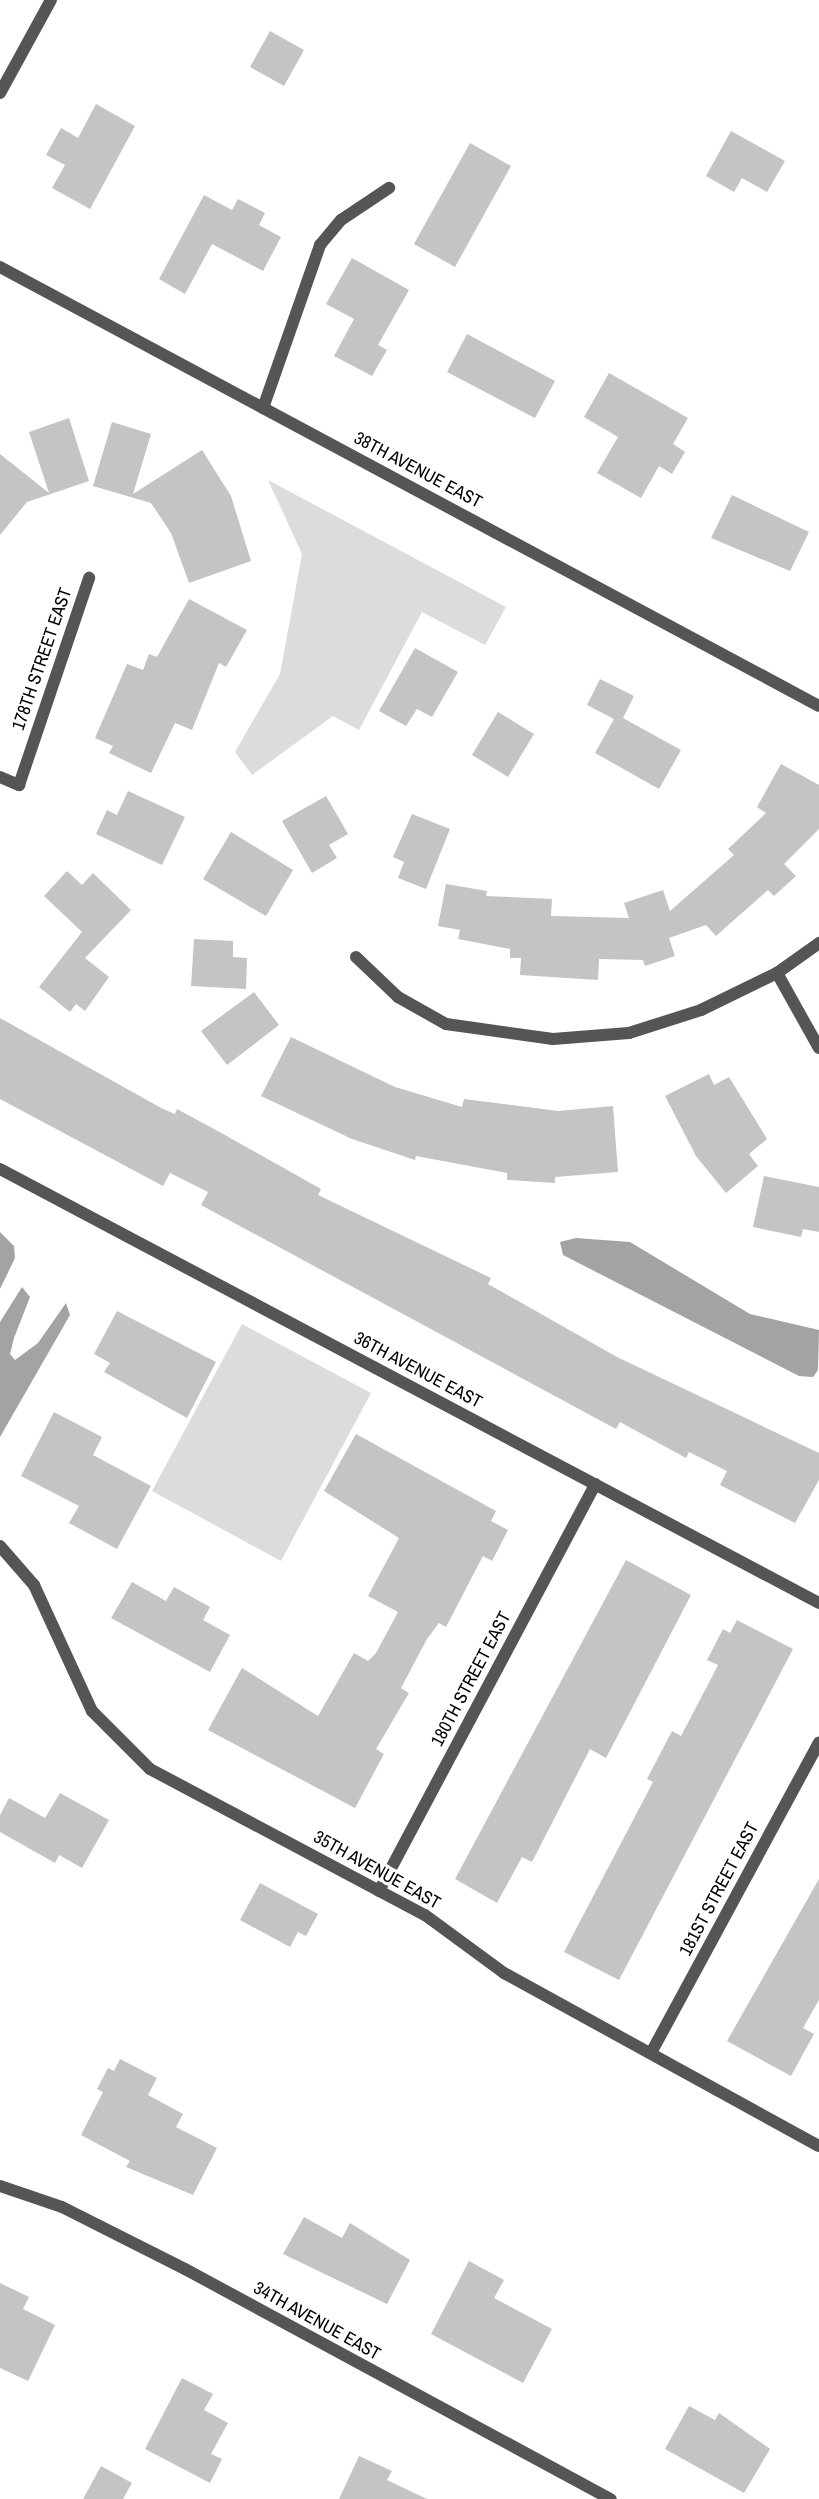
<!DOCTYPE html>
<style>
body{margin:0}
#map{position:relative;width:819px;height:2499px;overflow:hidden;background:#fff;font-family:"Archivo Narrow",sans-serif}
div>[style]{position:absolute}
.green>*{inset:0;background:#dcdcdc}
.water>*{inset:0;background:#a3a3a3}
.building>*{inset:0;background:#c4c4c4}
.service>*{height:12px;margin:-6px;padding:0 6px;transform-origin:6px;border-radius:6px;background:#555}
.minor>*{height:12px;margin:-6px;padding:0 6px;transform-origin:6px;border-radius:6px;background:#555}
.tertiary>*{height:12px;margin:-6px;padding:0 6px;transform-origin:6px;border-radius:6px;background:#555}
span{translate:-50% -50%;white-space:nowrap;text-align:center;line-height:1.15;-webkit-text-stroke:6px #fff;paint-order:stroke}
.street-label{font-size:18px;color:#000}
</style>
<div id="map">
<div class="green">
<div style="clip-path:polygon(268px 480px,506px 607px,485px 645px,422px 612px,359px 730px,333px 716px,252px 775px,235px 752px,280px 674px,302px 554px)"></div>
<div style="clip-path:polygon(242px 1324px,371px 1393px,281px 1561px,152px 1491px)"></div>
</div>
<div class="water">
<div style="clip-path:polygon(0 1232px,14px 1246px,15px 1258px,0 1289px)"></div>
<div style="clip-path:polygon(576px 1238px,630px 1242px,750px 1314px,819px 1330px,818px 1370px,813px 1377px,799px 1376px,563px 1255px,560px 1242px)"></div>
<div style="clip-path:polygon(22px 1287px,30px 1297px,14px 1338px,10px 1354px,15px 1360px,38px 1343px,66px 1303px,70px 1315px,0 1437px,0 1322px)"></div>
</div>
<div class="building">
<div style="clip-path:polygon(270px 31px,304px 50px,284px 86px,250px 67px)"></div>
<div style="clip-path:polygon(96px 104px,135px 126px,90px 209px,52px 188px,65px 165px,46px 155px,61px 128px,78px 138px)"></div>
<div style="clip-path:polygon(731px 131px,785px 161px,767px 192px,742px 178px,734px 192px,706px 176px)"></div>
<div style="clip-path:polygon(470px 143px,511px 166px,455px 267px,414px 244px)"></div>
<div style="clip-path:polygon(204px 195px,232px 210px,238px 199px,265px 213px,259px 225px,281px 237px,263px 271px,212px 244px,185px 294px,159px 279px)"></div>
<div style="clip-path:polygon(352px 258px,409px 290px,378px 345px,387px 350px,372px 376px,334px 356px,354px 319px,326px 304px)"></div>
<div style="clip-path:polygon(467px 334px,555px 381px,535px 418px,447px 372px)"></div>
<div style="clip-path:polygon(609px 373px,688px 418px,673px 444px,685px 452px,672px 474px,659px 466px,641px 498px,597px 473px,618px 437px,584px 417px)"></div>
<div style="clip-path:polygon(69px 418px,89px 481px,27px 502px,0 535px,0 454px,49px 493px,29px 432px)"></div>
<div style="clip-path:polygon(112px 422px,151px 434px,133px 494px,202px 450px,231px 496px,251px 561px,189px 583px,171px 533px,151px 503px,93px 486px)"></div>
<div style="clip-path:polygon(732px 495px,809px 532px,790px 571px,711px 538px)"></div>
<div style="clip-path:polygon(189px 599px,247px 630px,226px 667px,219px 663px,192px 730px,175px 723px,151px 773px,109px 753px,113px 746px,95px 738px,127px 664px,143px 670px,149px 654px,157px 657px)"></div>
<div style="clip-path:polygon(415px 648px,458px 672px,432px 717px,417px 709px,406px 726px,379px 711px)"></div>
<div style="clip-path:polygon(600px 679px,634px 696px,623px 718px,681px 750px,659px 789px,595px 753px,614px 719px,587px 705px)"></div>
<div style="clip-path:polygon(498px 712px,534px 734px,508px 777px,472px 755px)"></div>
<div style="clip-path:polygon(781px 764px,819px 785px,819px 829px,784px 864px,796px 876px,774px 896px,768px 890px,716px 936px,706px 925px,669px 938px,675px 956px,645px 966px,643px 960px,599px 959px,598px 980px,520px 975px,521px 958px,510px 958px,510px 949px,458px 939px,460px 930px,438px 926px,446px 884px,487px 891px,486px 896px,552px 899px,551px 916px,629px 918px,624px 903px,663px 890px,670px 911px,734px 855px,728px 849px,766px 813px,757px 807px)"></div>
<div style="clip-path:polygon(128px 791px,185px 817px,162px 865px,96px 834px,107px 810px,117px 815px)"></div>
<div style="clip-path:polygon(326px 796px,348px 834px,329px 845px,337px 858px,312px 873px,282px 821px)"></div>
<div style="clip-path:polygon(412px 814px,450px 829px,426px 889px,398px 878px,404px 862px,393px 857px)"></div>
<div style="clip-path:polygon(231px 832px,293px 870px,266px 916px,203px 879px)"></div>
<div style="clip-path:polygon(67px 871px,82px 885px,93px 873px,131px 910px,85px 958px,109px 977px,85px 1011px,76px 1004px,70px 1012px,39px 987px,82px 932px,44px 896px)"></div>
<div style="clip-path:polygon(194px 939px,233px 941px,233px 957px,247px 958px,246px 989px,191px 986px)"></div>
<div style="clip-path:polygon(254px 992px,279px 1025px,227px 1065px,201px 1031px)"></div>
<div style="clip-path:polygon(0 1018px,163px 1109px,175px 1114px,177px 1109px,216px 1130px,321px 1189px,318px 1195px,491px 1278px,488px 1284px,617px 1357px,819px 1453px,819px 1480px,795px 1523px,720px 1485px,727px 1471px,689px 1452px,686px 1458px,620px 1422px,616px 1429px,201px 1205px,208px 1192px,170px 1173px,163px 1186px,0 1099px)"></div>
<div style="clip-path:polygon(291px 1037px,395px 1087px,462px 1107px,464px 1099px,558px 1111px,613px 1106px,618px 1172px,555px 1177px,555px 1183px,507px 1180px,507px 1173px,416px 1156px,415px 1160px,352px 1139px,261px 1096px)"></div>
<div style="clip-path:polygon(709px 1074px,714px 1085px,729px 1077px,767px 1139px,749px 1154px,758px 1166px,726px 1193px,696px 1156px,665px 1096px)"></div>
<div style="clip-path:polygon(764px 1176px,819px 1187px,819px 1232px,803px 1229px,801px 1237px,753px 1227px)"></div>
<div style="clip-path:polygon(117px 1311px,216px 1362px,187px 1418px,104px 1372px,110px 1363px,94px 1354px)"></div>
<div style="clip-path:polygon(54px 1412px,102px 1437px,93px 1455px,151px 1486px,117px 1549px,69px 1523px,79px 1506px,21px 1476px)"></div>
<div style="clip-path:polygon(356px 1434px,496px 1511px,491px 1521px,508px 1530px,492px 1561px,483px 1556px,446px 1627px,439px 1623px,427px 1639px,401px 1688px,409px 1693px,376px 1749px,384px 1754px,355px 1808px,208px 1730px,242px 1668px,318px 1716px,354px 1653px,368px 1661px,376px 1653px,398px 1612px,368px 1596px,399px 1538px,324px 1491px)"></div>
<div style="clip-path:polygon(626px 1560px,691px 1595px,606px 1758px,590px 1749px,532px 1862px,522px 1857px,497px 1903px,455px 1879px)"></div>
<div style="clip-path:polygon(132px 1582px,166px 1601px,174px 1587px,210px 1607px,203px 1620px,230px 1635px,210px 1672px,111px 1618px)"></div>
<div style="clip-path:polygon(737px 1620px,793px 1649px,619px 1980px,564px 1952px,653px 1782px,647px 1779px,672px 1731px,681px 1736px,715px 1671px,718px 1665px,707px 1660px,723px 1629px,730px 1633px)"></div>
<div style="clip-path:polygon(60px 1793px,109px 1820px,82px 1868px,59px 1855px,55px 1863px,0 1832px,0 1815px,9px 1798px,45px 1818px)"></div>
<div style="clip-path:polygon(819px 1879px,819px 2000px,803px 2028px,814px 2034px,791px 2076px,727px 2041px)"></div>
<div style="clip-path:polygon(260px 1883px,318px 1914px,306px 1936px,298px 1932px,290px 1947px,240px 1920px)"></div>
<div style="clip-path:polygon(120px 2059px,157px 2078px,148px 2095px,183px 2114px,176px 2127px,217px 2148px,193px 2195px,126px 2167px,130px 2161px,81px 2135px,103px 2092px,97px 2089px,108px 2068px,114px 2071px)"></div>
<div style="clip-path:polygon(304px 2217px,342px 2238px,350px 2223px,410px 2260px,387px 2304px,283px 2254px)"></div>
<div style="clip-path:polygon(469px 2261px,504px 2280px,494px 2298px,552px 2329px,523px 2383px,431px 2334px)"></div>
<div style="clip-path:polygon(0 2283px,29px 2297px,23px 2309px,55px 2325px,28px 2381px,0 2368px)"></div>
<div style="clip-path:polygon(182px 2378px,213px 2394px,204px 2410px,228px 2423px,211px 2454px,222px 2459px,210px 2483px,145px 2449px)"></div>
<div style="clip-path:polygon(689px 2406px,715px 2420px,719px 2413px,770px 2449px,744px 2493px,665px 2449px)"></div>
<div style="clip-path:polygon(359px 2456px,392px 2471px,387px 2480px,427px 2499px,339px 2499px)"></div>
<div style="clip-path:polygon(101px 2466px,132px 2483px,123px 2499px,83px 2499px)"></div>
</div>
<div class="service">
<div style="left:263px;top:408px;width:173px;rotate:-70.7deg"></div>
<div style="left:320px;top:245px;width:33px;rotate:-50deg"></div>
<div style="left:341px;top:220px;width:58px;rotate:-33.7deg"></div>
</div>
<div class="minor">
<div style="left:0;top:93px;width:106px;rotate:-61.3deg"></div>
<div style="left:0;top:777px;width:21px;rotate:23deg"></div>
<div style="left:19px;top:785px;width:219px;rotate:-71.3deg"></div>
<div style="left:356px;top:957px;width:58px;rotate:43.6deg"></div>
<div style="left:398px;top:997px;width:55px;rotate:29.4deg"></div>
<div style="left:446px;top:1024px;width:108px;rotate:8deg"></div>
<div style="left:553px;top:1039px;width:76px;rotate:-4.5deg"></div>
<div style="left:629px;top:1033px;width:76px;rotate:-17.7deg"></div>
<div style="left:701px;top:1010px;width:85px;rotate:-26deg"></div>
<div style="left:777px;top:973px;width:52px;rotate:-35.5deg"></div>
<div style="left:777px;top:973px;width:86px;rotate:60.8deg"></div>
<div style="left:0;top:1169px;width:927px;rotate:27.92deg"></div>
<div style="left:0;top:1546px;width:52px;rotate:48.9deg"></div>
<div style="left:34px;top:1585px;width:139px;rotate:65.3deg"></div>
<div style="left:92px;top:1711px;width:82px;rotate:45deg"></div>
<div style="left:150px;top:1769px;width:311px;rotate:28deg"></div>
<div style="left:425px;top:1915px;width:98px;rotate:36.3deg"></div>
<div style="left:504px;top:1973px;width:359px;rotate:28.8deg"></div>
<div style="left:379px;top:1891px;width:461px;rotate:-62deg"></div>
<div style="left:651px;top:2053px;width:353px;rotate:-61.6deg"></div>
<div style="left:0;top:2186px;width:65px;rotate:18.7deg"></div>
<div style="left:62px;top:2207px;width:138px;rotate:26.8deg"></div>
<div style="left:185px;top:2269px;width:484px;rotate:28.4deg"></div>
</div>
<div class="tertiary">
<div style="left:0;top:267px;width:929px;rotate:28.19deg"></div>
</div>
<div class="street-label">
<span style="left:418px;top:470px;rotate:28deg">38TH AVENUE EAST</span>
<span style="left:42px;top:659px;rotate:-71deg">178TH STREET EAST</span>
<span style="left:418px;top:1370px;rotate:28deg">36TH AVENUE EAST</span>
<span style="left:471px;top:1679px;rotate:-62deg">180TH STREET EAST</span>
<span style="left:377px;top:1870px;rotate:29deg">35TH AVENUE EAST</span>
<span style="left:719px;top:1889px;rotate:-62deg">181ST STREET EAST</span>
<span style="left:317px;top:2321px;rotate:29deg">34TH AVENUE EAST</span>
</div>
</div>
